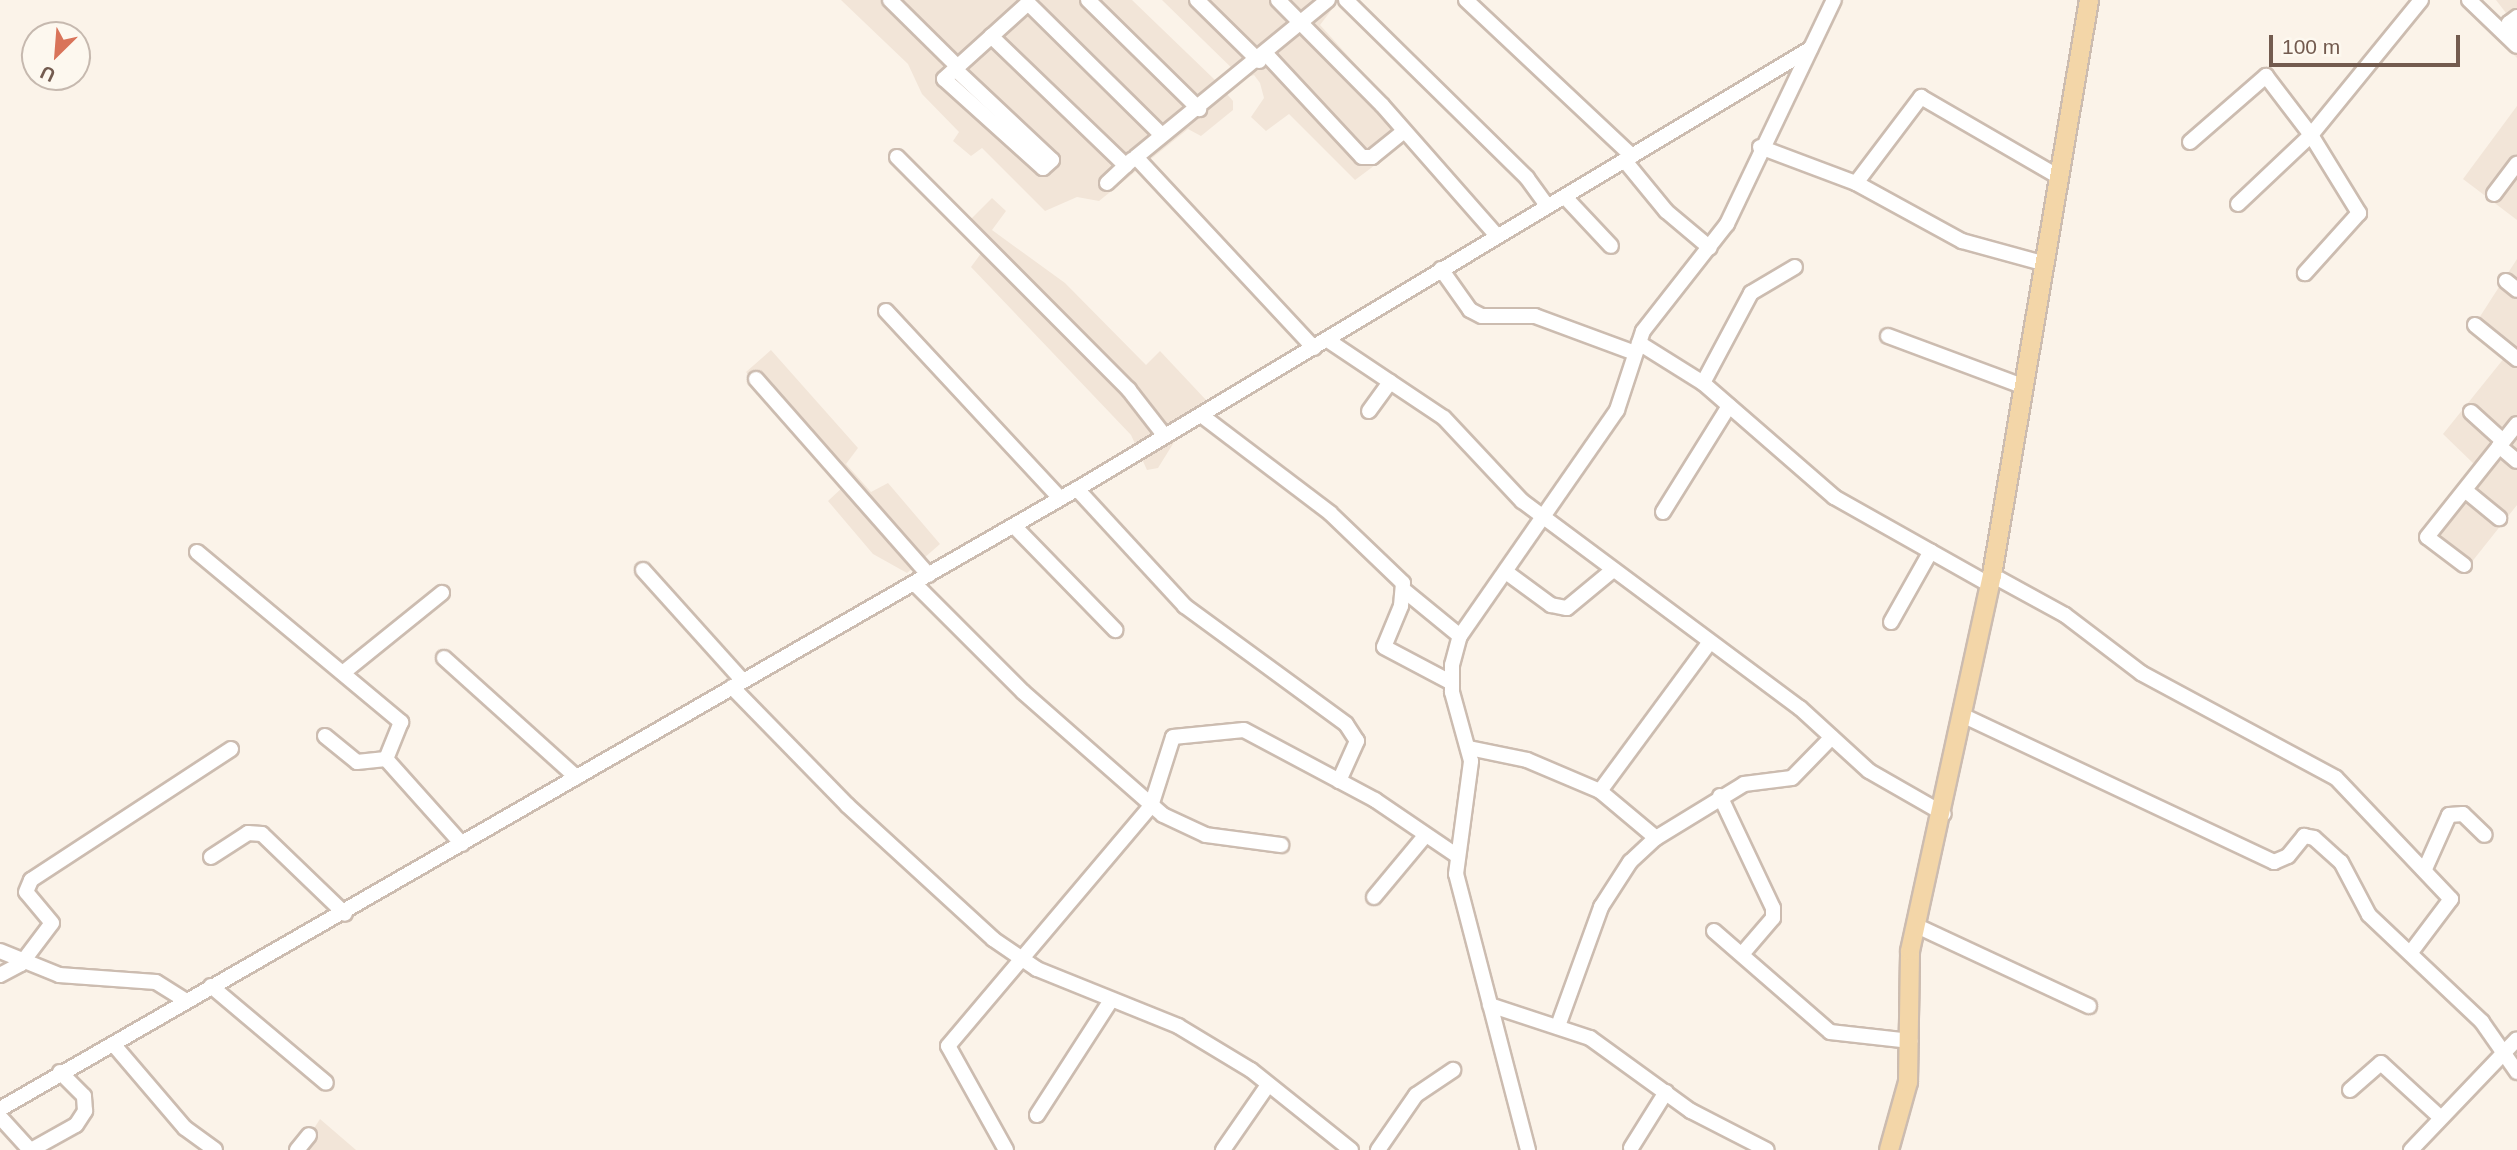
<!DOCTYPE html>
<style>
body{margin:0}
#map{position:relative;width:2517px;height:1150px;overflow:hidden;background:#fbf3e9;font-family:Helvetica,sans-serif}
div>[style]{position:absolute}
.residential>*{inset:0;background:#f2e5d8}
.roads{filter:drop-shadow(2px 0 #ccbcb0) drop-shadow(-2px 0 #ccbcb0) drop-shadow(0 2px #ccbcb0) drop-shadow(0 -2px #ccbcb0)}
.minor>*{height:14px;margin:-7px;padding:0 7px;transform-origin:7px;border-radius:7px;background:#fff}
.major>*{height:18px;margin:-9px;padding:0 9px;transform-origin:9px;border-radius:9px;background:#f3d6a8}
span{translate:-50% -50%;white-space:nowrap;text-align:center;line-height:1.15;-webkit-text-stroke:6px #fdf8ef;paint-order:stroke}
.north{position:absolute;left:21px;top:21px;width:70px;height:70px;box-sizing:border-box;background:#fdf8ef;border:2px solid #c6b9af;border-radius:50%;rotate:205deg;font-size:19px;font-weight:700;line-height:28px;text-align:center;color:#735b4f}
.north::after{content:'';display:block;margin:auto;width:24px;height:32px;background:#d9745a;clip-path:polygon(50% 0,100% 100%,50% 72%,0 100%)}
.scale{position:absolute;left:2269px;top:35px;width:191px;height:32px;box-sizing:border-box;border:4px solid #735b4f;border-top:0;padding-left:9px;font-size:21px;line-height:24px;white-space:nowrap;color:#735b4f;-webkit-text-stroke:5px #fdf8ef;paint-order:stroke}
</style>
<div id="map">
<div class="residential">
<div style="clip-path:polygon(841px 0,1132px 0,1215px 80px,1233px 101px,1233px 110px,1201px 136px,1188px 129px,1099px 201px,1077px 197px,1045px 211px,982px 148px,971px 156px,953px 141px,959px 132px,922px 94px,908px 64px)"></div>
<div style="clip-path:polygon(1162px 0,1339px 0,1320px 25px,1418px 133px,1355px 180px,1289px 114px,1266px 131px,1251px 117px,1264px 98px,1260px 83px,1254px 75px,1243px 79px)"></div>
<div style="clip-path:polygon(2496px 0,2517px 0,2517px 58px,2488px 29px,2506px 13px)"></div>
<div style="clip-path:polygon(2517px 106px,2517px 220px,2463px 179px)"></div>
<div style="clip-path:polygon(992px 198px,1006px 211px,992px 230px,1065px 283px,1146px 365px,1160px 351px,1206px 400px,1171px 422px,1176px 439px,1158px 468px,1147px 470px,1131px 435px,971px 267px,982px 252px,962px 228px)"></div>
<div style="clip-path:polygon(2517px 259px,2517px 505px,2463px 573px,2418px 533px,2476px 466px,2443px 434px,2505px 357px,2472px 329px)"></div>
<div style="clip-path:polygon(771px 350px,858px 448px,846px 464px,871px 492px,888px 483px,940px 544px,907px 573px,873px 554px,828px 501px,844px 486px,746px 372px)"></div>
<div style="clip-path:polygon(320px 1119px,356px 1150px,300px 1150px)"></div>
</div>
<div class="roads">
<div class="minor">
<div style="left:890px;top:0;width:95px;rotate:44.6deg"></div>
<div style="left:1088px;top:0;width:156px;rotate:44.5deg"></div>
<div style="left:1197px;top:0;width:87px;rotate:44.5deg"></div>
<div style="left:1278px;top:0;width:148px;rotate:45.3deg"></div>
<div style="left:1382px;top:105px;width:174px;rotate:48.7deg"></div>
<div style="left:1346px;top:0;width:254px;rotate:44.5deg"></div>
<div style="left:1527px;top:178px;width:34px;rotate:54deg"></div>
<div style="left:1466px;top:0;width:228px;rotate:43.2deg"></div>
<div style="left:2469px;top:0;width:66px;rotate:43.8deg"></div>
<div style="left:2517px;top:17px;width:10px;rotate:143deg"></div>
<div style="left:2509px;top:23px;width:12px;rotate:48deg"></div>
<div style="left:991px;top:36px;width:187px;rotate:43.9deg"></div>
<div style="left:1267px;top:55px;width:139px;rotate:47deg"></div>
<div style="left:1362px;top:157px;width:10px"></div>
<div style="left:1372px;top:157px;width:40px;rotate:-39deg"></div>
<div style="left:955px;top:69px;width:133px;rotate:43.2deg"></div>
<div style="left:1052px;top:160px;width:12px;rotate:138deg"></div>
<div style="left:1043px;top:168px;width:133px;rotate:-138deg"></div>
<div style="left:944px;top:79px;width:113px;rotate:-42.1deg"></div>
<div style="left:1028px;top:3px;width:185px;rotate:44.6deg"></div>
<div style="left:2190px;top:142px;width:101px;rotate:-41deg"></div>
<div style="left:2266px;top:76px;width:74px;rotate:52.7deg"></div>
<div style="left:2311px;top:135px;width:174px;rotate:-50.8deg"></div>
<div style="left:1760px;top:147px;width:103px;rotate:20.6deg"></div>
<div style="left:1856px;top:183px;width:121px;rotate:28.7deg"></div>
<div style="left:1962px;top:241px;width:87px;rotate:15.3deg"></div>
<div style="left:897px;top:157px;width:329px;rotate:45.1deg"></div>
<div style="left:1129px;top:390px;width:57px;rotate:52.1deg"></div>
<div style="left:1625px;top:161px;width:65px;rotate:50.6deg"></div>
<div style="left:1666px;top:211px;width:57px;rotate:40.1deg"></div>
<div style="left:1107px;top:183px;width:34px;rotate:-43deg"></div>
<div style="left:1856px;top:183px;width:108px;rotate:-52.9deg"></div>
<div style="left:1921px;top:97px;width:160px;rotate:30.1deg"></div>
<div style="left:2494px;top:194px;width:38px;rotate:-53deg"></div>
<div style="left:1565px;top:197px;width:67px;rotate:46.8deg"></div>
<div style="left:2238px;top:204px;width:100px;rotate:-43.4deg"></div>
<div style="left:2311px;top:135px;width:92px;rotate:58.4deg"></div>
<div style="left:2359px;top:213px;width:81px;rotate:132deg"></div>
<div style="left:1441px;top:269px;width:50px;rotate:54.7deg"></div>
<div style="left:1470px;top:310px;width:13px;rotate:27deg"></div>
<div style="left:1482px;top:316px;width:53px"></div>
<div style="left:1535px;top:316px;width:107px;rotate:20.3deg"></div>
<div style="left:2506px;top:281px;width:14px;rotate:39deg"></div>
<div style="left:886px;top:311px;width:254px;rotate:47.1deg"></div>
<div style="left:2475px;top:325px;width:54px;rotate:39deg"></div>
<div style="left:1888px;top:336px;width:146px;rotate:20.4deg"></div>
<div style="left:1329px;top:341px;width:138px;rotate:33.8deg"></div>
<div style="left:1444px;top:418px;width:114px;rotate:46.8deg"></div>
<div style="left:1522px;top:501px;width:347px;rotate:36.7deg"></div>
<div style="left:1800px;top:708px;width:93px;rotate:42.4deg"></div>
<div style="left:1869px;top:771px;width:86px;rotate:29.8deg"></div>
<div style="left:1639px;top:343px;width:75px;rotate:32deg"></div>
<div style="left:1703px;top:383px;width:174px;rotate:41deg"></div>
<div style="left:1834px;top:497px;width:179px;rotate:29.4deg"></div>
<div style="left:1314px;top:348px;width:261px;rotate:-133deg"></div>
<div style="left:1136px;top:157px;width:248px;rotate:-39.3deg"></div>
<div style="left:756px;top:379px;width:261px;rotate:48.6deg"></div>
<div style="left:1703px;top:383px;width:102px;rotate:-61.9deg"></div>
<div style="left:1751px;top:293px;width:51px;rotate:-30.6deg"></div>
<div style="left:1369px;top:411px;width:36px;rotate:-54deg"></div>
<div style="left:2471px;top:412px;width:43px;rotate:42.2deg"></div>
<div style="left:1201px;top:415px;width:162px;rotate:37.2deg"></div>
<div style="left:1330px;top:513px;width:101px;rotate:43.8deg"></div>
<div style="left:1403px;top:583px;width:23px;rotate:95deg"></div>
<div style="left:1401px;top:606px;width:44px;rotate:112.5deg"></div>
<div style="left:1384px;top:647px;width:77px;rotate:27.9deg"></div>
<div style="left:2499px;top:446px;width:23px;rotate:40deg"></div>
<div style="left:2466px;top:491px;width:43px;rotate:39.3deg"></div>
<div style="left:1663px;top:512px;width:125px;rotate:-58.1deg"></div>
<div style="left:1015px;top:527px;width:144px;rotate:45.8deg"></div>
<div style="left:197px;top:552px;width:266px;rotate:39.8deg"></div>
<div style="left:401px;top:722px;width:40px;rotate:112deg"></div>
<div style="left:386px;top:759px;width:114px;rotate:48.2deg"></div>
<div style="left:2464px;top:565px;width:46px;rotate:-142.9deg"></div>
<div style="left:2427px;top:537px;width:144px;rotate:-51.5deg"></div>
<div style="left:643px;top:570px;width:149px;rotate:48deg"></div>
<div style="left:1506px;top:572px;width:56px;rotate:36.3deg"></div>
<div style="left:1551px;top:605px;width:16px;rotate:11deg"></div>
<div style="left:1567px;top:608px;width:60px;rotate:-39.6deg"></div>
<div style="left:1992px;top:575px;width:83px;rotate:28.7deg"></div>
<div style="left:2065px;top:615px;width:96px;rotate:37.3deg"></div>
<div style="left:2141px;top:673px;width:221px;rotate:28.3deg"></div>
<div style="left:2336px;top:778px;width:167px;rotate:46.5deg"></div>
<div style="left:2451px;top:899px;width:66px;rotate:127deg"></div>
<div style="left:914px;top:583px;width:154px;rotate:45deg"></div>
<div style="left:1023px;top:692px;width:186px;rotate:41.3deg"></div>
<div style="left:1163px;top:815px;width:47px;rotate:24.9deg"></div>
<div style="left:1206px;top:835px;width:76px;rotate:7.6deg"></div>
<div style="left:1405px;top:591px;width:71px;rotate:39.3deg"></div>
<div style="left:1891px;top:622px;width:81px;rotate:-60.6deg"></div>
<div style="left:444px;top:658px;width:178px;rotate:42deg"></div>
<div style="left:344px;top:672px;width:126px;rotate:-38.9deg"></div>
<div style="left:732px;top:687px;width:165px;rotate:45.7deg"></div>
<div style="left:847px;top:805px;width:198px;rotate:42.5deg"></div>
<div style="left:993px;top:939px;width:53px;rotate:34.3deg"></div>
<div style="left:1037px;top:969px;width:152px;rotate:22deg"></div>
<div style="left:1178px;top:1026px;width:85px;rotate:31.1deg"></div>
<div style="left:1251px;top:1070px;width:128px;rotate:38.7deg"></div>
<div style="left:1964px;top:716px;width:343px;rotate:25.2deg"></div>
<div style="left:2274px;top:862px;width:15px;rotate:-23deg"></div>
<div style="left:2288px;top:856px;width:26px;rotate:-51deg"></div>
<div style="left:2304px;top:836px;width:10px;rotate:11deg"></div>
<div style="left:2314px;top:838px;width:36px;rotate:42deg"></div>
<div style="left:2341px;top:862px;width:60px;rotate:62.2deg"></div>
<div style="left:2369px;top:915px;width:156px;rotate:43.4deg"></div>
<div style="left:2482px;top:1022px;width:61px;rotate:55deg"></div>
<div style="left:325px;top:736px;width:41px;rotate:39.1deg"></div>
<div style="left:357px;top:762px;width:29px;rotate:-6deg"></div>
<div style="left:1469px;top:748px;width:59px;rotate:11.7deg"></div>
<div style="left:1527px;top:760px;width:79px;rotate:23deg"></div>
<div style="left:1600px;top:791px;width:73px;rotate:40deg"></div>
<div style="left:1656px;top:838px;width:103px;rotate:-31.5deg"></div>
<div style="left:1744px;top:784px;width:48px;rotate:-7.1deg"></div>
<div style="left:1792px;top:778px;width:57px;rotate:-45.7deg"></div>
<div style="left:1339px;top:781px;width:44px;rotate:-65.8deg"></div>
<div style="left:1357px;top:741px;width:20px;rotate:-123deg"></div>
<div style="left:1346px;top:724px;width:200px;rotate:-143.8deg"></div>
<div style="left:1185px;top:606px;width:159px;rotate:-132.7deg"></div>
<div style="left:1077px;top:489px;width:855px;rotate:-30.98deg"></div>
<div style="left:1600px;top:791px;width:184px;rotate:-53.6deg"></div>
<div style="left:1720px;top:796px;width:124px;rotate:64.7deg"></div>
<div style="left:1773px;top:908px;width:10px;rotate:90deg"></div>
<div style="left:1773px;top:918px;width:46px;rotate:130.6deg"></div>
<div style="left:211px;top:857px;width:44px;rotate:-33deg"></div>
<div style="left:248px;top:833px;width:14px;rotate:4deg"></div>
<div style="left:262px;top:834px;width:115px;rotate:43.9deg"></div>
<div style="left:2425px;top:869px;width:59px;rotate:-66deg"></div>
<div style="left:2449px;top:815px;width:14px;rotate:-4deg"></div>
<div style="left:2463px;top:814px;width:30px;rotate:44deg"></div>
<div style="left:1374px;top:897px;width:78px;rotate:-50.2deg"></div>
<div style="left:1915px;top:925px;width:192px;rotate:25deg"></div>
<div style="left:1714px;top:931px;width:154px;rotate:41deg"></div>
<div style="left:1830px;top:1032px;width:81px;rotate:6.4deg"></div>
<div style="left:0;top:951px;width:64px;rotate:22.1deg"></div>
<div style="left:59px;top:975px;width:97px;rotate:4.1deg"></div>
<div style="left:156px;top:982px;width:36px;rotate:32deg"></div>
<div style="left:0;top:975px;width:24px;rotate:-28deg"></div>
<div style="left:21px;top:964px;width:51px;rotate:-52.9deg"></div>
<div style="left:52px;top:923px;width:40px;rotate:-130deg"></div>
<div style="left:26px;top:892px;width:13px;rotate:-67deg"></div>
<div style="left:31px;top:880px;width:239px;rotate:-33.2deg"></div>
<div style="left:211px;top:986px;width:150px;rotate:40.1deg"></div>
<div style="left:1490px;top:1005px;width:105px;rotate:18.3deg"></div>
<div style="left:1590px;top:1038px;width:125px;rotate:35.9deg"></div>
<div style="left:1691px;top:1111px;width:85px;rotate:27.2deg"></div>
<div style="left:1558px;top:1026px;width:127px;rotate:-70.1deg"></div>
<div style="left:1601px;top:907px;width:54px;rotate:-57.2deg"></div>
<div style="left:1630px;top:862px;width:35px;rotate:-43deg"></div>
<div style="left:114px;top:1045px;width:109px;rotate:49.5deg"></div>
<div style="left:185px;top:1128px;width:37px;rotate:36deg"></div>
<div style="left:2350px;top:1090px;width:41px;rotate:-41.1deg"></div>
<div style="left:2381px;top:1063px;width:80px;rotate:42.5deg"></div>
<div style="left:0;top:1109px;width:1243px;rotate:-29.93deg"></div>
<div style="left:1037px;top:1115px;width:137px;rotate:-57.2deg"></div>
<div style="left:0;top:1117px;width:45px;rotate:47.7deg"></div>
<div style="left:1631px;top:1148px;width:66px;rotate:-58deg"></div>
<div style="left:31px;top:1150px;width:51px;rotate:-29.1deg"></div>
<div style="left:76px;top:1125px;width:17px;rotate:-57deg"></div>
<div style="left:85px;top:1111px;width:15px;rotate:-94deg"></div>
<div style="left:84px;top:1096px;width:34px;rotate:-135deg"></div>
<div style="left:297px;top:1150px;width:19px;rotate:-51deg"></div>
<div style="left:1006px;top:1150px;width:119px;rotate:-119.1deg"></div>
<div style="left:948px;top:1046px;width:314px;rotate:-49.8deg"></div>
<div style="left:1151px;top:806px;width:72px;rotate:-72.3deg"></div>
<div style="left:1173px;top:737px;width:71px;rotate:-5.6deg"></div>
<div style="left:1244px;top:730px;width:149px;rotate:28.1deg"></div>
<div style="left:1375px;top:800px;width:98px;rotate:34.2deg"></div>
<div style="left:1223px;top:1150px;width:79px;rotate:-55.3deg"></div>
<div style="left:1378px;top:1150px;width:67px;rotate:-55.4deg"></div>
<div style="left:1416px;top:1095px;width:45px;rotate:-34deg"></div>
<div style="left:1528px;top:1150px;width:285px;rotate:-104.6deg"></div>
<div style="left:1456px;top:874px;width:114px;rotate:-82.4deg"></div>
<div style="left:1471px;top:761px;width:72px;rotate:-105.4deg"></div>
<div style="left:1452px;top:692px;width:27px;rotate:-90deg"></div>
<div style="left:1452px;top:665px;width:30px;rotate:-75deg"></div>
<div style="left:1460px;top:636px;width:275px;rotate:-55.2deg"></div>
<div style="left:1617px;top:410px;width:83px;rotate:-71.8deg"></div>
<div style="left:1643px;top:331px;width:136px;rotate:-51.9deg"></div>
<div style="left:1727px;top:224px;width:248px;rotate:-64.5deg"></div>
<div style="left:2411px;top:1150px;width:153px;rotate:-46.3deg"></div>
</div>
<div class="major">
<div style="left:1889px;top:1150px;width:71px;rotate:-74.4deg"></div>
<div style="left:1908px;top:1082px;width:131px;rotate:-89.1deg"></div>
<div style="left:1910px;top:951px;width:385px;rotate:-77.7deg"></div>
<div style="left:1992px;top:575px;width:583px;rotate:-80.42deg"></div>
</div>
</div>
<div class="north">U</div>
<div class="scale">100 m</div>
</div>
